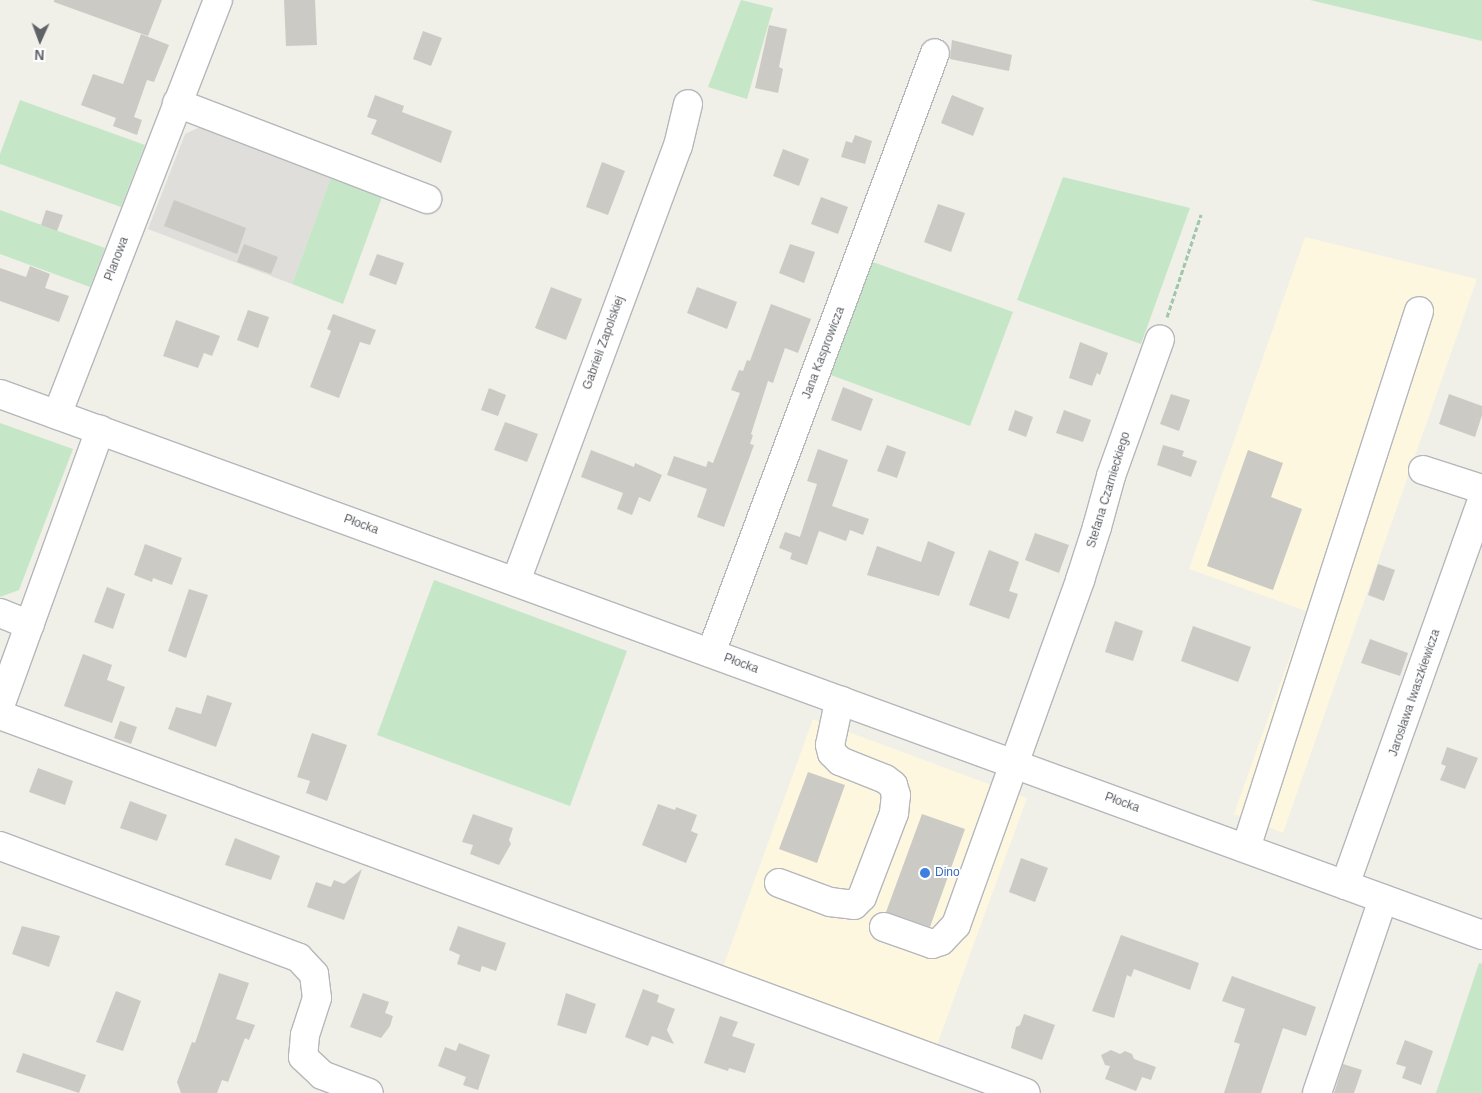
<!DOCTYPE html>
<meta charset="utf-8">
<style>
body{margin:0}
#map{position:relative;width:1482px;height:1093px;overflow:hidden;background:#f0efe8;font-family:Helvetica,sans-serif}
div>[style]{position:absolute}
.commercial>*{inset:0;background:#fdf7e0}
.industrial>*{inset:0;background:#dfdeda}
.green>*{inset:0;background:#c6e7c7}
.building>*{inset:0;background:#cccac4}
.path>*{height:3px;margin-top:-1.5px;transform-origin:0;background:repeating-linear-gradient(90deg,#9fc7ac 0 5px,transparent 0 7.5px)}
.roads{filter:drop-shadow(1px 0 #b5b7bb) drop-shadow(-1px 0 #b5b7bb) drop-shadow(0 1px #b5b7bb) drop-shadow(0 -1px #b5b7bb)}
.minor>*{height:28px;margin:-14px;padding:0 14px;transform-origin:14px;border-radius:14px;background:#fff}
.dots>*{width:14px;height:14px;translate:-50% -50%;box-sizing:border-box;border:2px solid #fff;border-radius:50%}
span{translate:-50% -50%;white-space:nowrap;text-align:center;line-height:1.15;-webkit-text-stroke:4px #fff;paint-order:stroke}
.street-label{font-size:12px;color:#5f6267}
.shop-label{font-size:12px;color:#366cbe}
.left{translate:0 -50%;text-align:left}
.north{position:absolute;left:15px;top:15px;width:50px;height:50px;-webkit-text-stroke:4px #fff;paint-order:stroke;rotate:182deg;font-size:14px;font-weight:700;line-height:20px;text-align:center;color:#5f6267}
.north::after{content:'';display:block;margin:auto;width:18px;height:22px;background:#5f6267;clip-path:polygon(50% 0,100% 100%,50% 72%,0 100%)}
</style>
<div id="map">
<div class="commercial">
<div style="clip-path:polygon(1305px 237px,1477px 279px,1283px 833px,1234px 814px,1306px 611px,1189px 569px)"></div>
<div style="clip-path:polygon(813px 719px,1027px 798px,937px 1045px,723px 967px)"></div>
</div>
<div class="industrial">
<div style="clip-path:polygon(200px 127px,331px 177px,292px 284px,148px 229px,185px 134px)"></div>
</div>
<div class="green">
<div style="clip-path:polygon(741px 0,773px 8px,747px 99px,708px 87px)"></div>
<div style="clip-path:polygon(1310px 0,1482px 0,1482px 41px)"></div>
<div style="clip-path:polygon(20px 100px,145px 145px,121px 207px,0 164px,0 154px)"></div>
<div style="clip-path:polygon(331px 177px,382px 197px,343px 304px,292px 284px)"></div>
<div style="clip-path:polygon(1063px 177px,1190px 208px,1141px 344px,1017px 300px)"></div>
<div style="clip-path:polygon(0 210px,105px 248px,90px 287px,0 254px)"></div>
<div style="clip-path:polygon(870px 261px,1013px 312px,970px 426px,828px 374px)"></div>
<div style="clip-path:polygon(0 423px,73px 449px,19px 590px,0 597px)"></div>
<div style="clip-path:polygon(434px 580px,627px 651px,570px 806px,377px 735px)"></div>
<div style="clip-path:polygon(1479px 963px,1482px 964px,1482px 1093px,1436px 1093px)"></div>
</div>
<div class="building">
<div style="clip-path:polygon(54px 0,162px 0,148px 36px,54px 2px)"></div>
<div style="clip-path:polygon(284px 0,315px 0,317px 45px,286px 46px)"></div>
<div style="clip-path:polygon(769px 25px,787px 29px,779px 67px,783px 69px,778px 93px,755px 88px)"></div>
<div style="clip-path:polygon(423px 31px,442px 38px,431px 66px,413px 59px)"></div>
<div style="clip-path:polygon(141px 34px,169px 45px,154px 82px,147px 80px,134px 117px,142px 120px,137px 135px,113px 126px,116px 118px,81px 105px,93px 74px,123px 84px)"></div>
<div style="clip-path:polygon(952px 40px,1012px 55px,1009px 71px,950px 59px)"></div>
<div style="clip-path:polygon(375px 95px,404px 106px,402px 112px,452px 131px,441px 163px,371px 134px,377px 120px,367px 117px)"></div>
<div style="clip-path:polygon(952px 95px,984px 108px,973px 136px,941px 123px)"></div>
<div style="clip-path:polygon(855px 135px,872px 141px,865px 164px,841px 157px,846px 141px,852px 143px)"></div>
<div style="clip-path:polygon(783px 149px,809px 159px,799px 186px,773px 176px)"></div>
<div style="clip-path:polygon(602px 162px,625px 171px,608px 215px,586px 207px)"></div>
<div style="clip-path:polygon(821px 197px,848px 207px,838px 234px,811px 224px)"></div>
<div style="clip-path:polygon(174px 200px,246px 228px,237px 254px,164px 226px)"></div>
<div style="clip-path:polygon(938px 204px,965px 213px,951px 252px,924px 242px)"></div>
<div style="clip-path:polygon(46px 210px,63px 215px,57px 231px,41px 225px)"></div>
<div style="clip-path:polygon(244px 244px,278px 257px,271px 274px,237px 262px)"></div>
<div style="clip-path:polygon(790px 244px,815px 252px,804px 283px,779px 273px)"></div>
<div style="clip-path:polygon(377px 254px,404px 263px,396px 285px,369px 275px)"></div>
<div style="clip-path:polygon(30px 266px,50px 274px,45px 288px,69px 296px,59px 322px,0 301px,0 268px,26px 277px)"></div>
<div style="clip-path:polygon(551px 287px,582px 299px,566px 340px,535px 328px)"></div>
<div style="clip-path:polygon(697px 287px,737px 302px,727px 329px,687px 313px)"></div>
<div style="clip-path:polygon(771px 304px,811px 319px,798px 353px,785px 348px,773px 383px,768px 381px,751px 434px,753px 435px,750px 444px,754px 445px,724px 527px,697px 517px,707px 489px,667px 475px,674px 456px,706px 467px,708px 461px,713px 463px,740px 393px,731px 390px,739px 370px,743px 371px,747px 360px,750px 361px)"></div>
<div style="clip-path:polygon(248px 310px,269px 317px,258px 348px,237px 340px)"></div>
<div style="clip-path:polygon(333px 314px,376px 330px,370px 345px,360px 342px,339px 398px,310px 387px,331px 331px,327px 329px)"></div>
<div style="clip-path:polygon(176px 320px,220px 336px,212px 356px,204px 353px,198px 368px,163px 356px)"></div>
<div style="clip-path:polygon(1080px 342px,1108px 353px,1100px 375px,1097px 373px,1092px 386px,1069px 378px)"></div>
<div style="clip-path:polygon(843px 387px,873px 399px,861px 431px,831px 420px)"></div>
<div style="clip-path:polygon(489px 388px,506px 395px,498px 416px,481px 410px)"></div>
<div style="clip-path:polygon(1171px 394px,1190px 400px,1179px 431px,1160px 424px)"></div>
<div style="clip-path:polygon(1449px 394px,1482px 406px,1482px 415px,1475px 437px,1439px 424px)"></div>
<div style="clip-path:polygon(1015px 410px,1033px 417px,1026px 437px,1008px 430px)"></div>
<div style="clip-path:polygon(1064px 410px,1091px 420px,1083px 442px,1056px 433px)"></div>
<div style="clip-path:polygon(505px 422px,538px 434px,527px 462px,494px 450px)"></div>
<div style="clip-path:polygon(887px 445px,906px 452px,897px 478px,877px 471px)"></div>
<div style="clip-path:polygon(1163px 445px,1184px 451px,1182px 456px,1197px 461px,1191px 477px,1157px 465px)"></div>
<div style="clip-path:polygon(818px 449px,848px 460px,832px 506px,869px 519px,863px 535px,850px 530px,846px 541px,819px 531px,807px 565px,790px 559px,792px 553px,779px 548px,785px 532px,800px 537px,817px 484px,807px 481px)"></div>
<div style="clip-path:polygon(591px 450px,634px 467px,635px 463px,662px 475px,650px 502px,639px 497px,632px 515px,617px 509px,623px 493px,581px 477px)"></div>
<div style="clip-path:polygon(1248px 450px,1283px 463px,1271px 497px,1302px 509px,1273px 590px,1207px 566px)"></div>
<div style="clip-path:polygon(1035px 533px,1069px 545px,1059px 573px,1025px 560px)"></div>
<div style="clip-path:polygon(928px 541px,955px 552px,939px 596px,867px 575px,877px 546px,921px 562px)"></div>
<div style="clip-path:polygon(145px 544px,182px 558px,172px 585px,153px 578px,152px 582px,134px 575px)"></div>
<div style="clip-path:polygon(989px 550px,1019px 562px,1009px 591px,1018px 594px,1009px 619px,969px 605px)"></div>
<div style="clip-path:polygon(1378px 564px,1395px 570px,1384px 601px,1368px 595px)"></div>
<div style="clip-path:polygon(107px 587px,125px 594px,113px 629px,94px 622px)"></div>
<div style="clip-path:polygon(189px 589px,208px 595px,186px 658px,168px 651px)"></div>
<div style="clip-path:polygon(1115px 621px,1143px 631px,1133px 661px,1105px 652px)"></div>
<div style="clip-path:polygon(1193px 626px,1251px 647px,1238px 682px,1181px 661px)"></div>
<div style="clip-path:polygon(1370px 639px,1408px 653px,1400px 676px,1361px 663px)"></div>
<div style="clip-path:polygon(83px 654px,112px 665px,107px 680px,125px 687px,112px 723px,64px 706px)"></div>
<div style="clip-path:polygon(207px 695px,232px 703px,216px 747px,168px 729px,176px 707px,201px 714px)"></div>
<div style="clip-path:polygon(120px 721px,137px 727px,131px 744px,114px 738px)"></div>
<div style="clip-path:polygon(312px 733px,347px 745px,327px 801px,306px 793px,310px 781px,297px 777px)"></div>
<div style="clip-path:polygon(1447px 747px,1478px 758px,1465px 789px,1440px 780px,1446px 766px,1441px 764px)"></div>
<div style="clip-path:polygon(38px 768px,73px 781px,65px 805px,29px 792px)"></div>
<div style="clip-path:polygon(808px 772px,845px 785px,817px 863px,779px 849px)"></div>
<div style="clip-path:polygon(130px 801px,167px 815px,157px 841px,120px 828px)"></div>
<div style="clip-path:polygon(658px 804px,675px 810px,676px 807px,697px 815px,691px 831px,698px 834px,686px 863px,642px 845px)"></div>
<div style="clip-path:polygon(473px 814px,513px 828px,509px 840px,511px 844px,499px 865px,470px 854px,473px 845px,462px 842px)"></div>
<div style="clip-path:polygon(922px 814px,965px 829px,930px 927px,886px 912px)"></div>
<div style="clip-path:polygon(235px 838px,280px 856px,271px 880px,225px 865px)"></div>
<div style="clip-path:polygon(1021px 858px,1048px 868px,1035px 902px,1009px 892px)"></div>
<div style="clip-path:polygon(362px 869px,344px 920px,307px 907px,316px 882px,331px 887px,334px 880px,344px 884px)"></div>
<div style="clip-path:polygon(22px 926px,60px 936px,49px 967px,12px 954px)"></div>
<div style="clip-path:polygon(458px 926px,506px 943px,496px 971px,482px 966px,480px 972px,457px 964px,460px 955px,449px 950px)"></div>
<div style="clip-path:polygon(1121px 935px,1199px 963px,1190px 990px,1134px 969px,1131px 977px,1127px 975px,1114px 1018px,1092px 1011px)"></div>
<div style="clip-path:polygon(219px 973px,249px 983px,236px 1019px,255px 1025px,249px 1040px,245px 1038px,228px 1082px,222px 1080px,217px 1093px,181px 1093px,177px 1082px,192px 1042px,195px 1043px)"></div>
<div style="clip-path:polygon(1232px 976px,1316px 1007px,1306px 1036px,1283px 1028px,1261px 1093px,1224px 1093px,1240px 1044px,1234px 1042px,1245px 1009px,1222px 1001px)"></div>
<div style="clip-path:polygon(643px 989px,659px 995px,657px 1002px,675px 1009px,667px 1030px,674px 1044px,652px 1036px,648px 1046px,625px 1037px)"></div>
<div style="clip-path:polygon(116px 991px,141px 1001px,123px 1051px,96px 1042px)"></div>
<div style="clip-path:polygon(363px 993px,389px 1002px,385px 1013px,393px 1016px,390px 1026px,381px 1038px,350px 1027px)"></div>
<div style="clip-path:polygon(566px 993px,596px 1004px,586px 1034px,557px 1025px)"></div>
<div style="clip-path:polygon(1024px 1014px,1055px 1025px,1042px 1060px,1011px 1048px,1016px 1027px,1020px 1025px)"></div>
<div style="clip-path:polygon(720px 1016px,738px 1022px,732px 1036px,755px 1044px,745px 1073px,729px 1068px,728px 1071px,704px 1063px)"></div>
<div style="clip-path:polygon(1405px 1040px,1433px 1051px,1421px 1085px,1402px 1078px,1406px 1067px,1396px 1064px)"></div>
<div style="clip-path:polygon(459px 1043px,490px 1055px,478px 1090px,463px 1085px,466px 1077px,438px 1066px,445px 1047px,456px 1051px)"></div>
<div style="clip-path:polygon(1111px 1050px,1120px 1054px,1125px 1051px,1132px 1054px,1134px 1059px,1156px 1067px,1151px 1080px,1142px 1077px,1136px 1091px,1105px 1079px,1110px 1066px,1105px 1065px,1101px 1055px)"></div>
<div style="clip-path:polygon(23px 1053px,86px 1075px,79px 1093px,16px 1072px)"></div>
<div style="clip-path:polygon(1343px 1064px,1362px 1070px,1354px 1093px,1334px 1093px)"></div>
</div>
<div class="path">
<div style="left:1167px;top:317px;width:108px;rotate:-71.6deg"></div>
</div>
<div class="roads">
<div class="minor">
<div style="left:177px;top:103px;width:268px;rotate:21deg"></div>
<div style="left:0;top:394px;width:1578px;rotate:20.05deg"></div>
<div style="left:57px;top:415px;width:445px;rotate:-68.8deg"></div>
<div style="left:1423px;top:470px;width:62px;rotate:17.9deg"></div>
<div style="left:516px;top:581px;width:464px;rotate:-69.6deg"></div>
<div style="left:678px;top:146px;width:43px;rotate:-76.6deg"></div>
<div style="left:0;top:613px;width:32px;rotate:22deg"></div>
<div style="left:711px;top:653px;width:640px;rotate:-69.53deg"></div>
<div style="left:0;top:706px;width:294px;rotate:-70.1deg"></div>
<div style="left:0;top:715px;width:1093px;rotate:20.22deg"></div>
<div style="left:0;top:846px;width:319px;rotate:20.5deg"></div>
<div style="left:299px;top:958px;width:22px;rotate:47deg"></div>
<div style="left:314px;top:974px;width:24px;rotate:83deg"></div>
<div style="left:317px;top:998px;width:39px;rotate:108deg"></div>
<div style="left:305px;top:1035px;width:22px;rotate:95deg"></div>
<div style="left:303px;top:1057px;width:26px;rotate:43deg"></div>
<div style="left:322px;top:1075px;width:50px;rotate:21deg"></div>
<div style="left:1246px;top:848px;width:564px;rotate:-72.14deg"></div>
<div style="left:779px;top:883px;width:54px;rotate:20.4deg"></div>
<div style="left:830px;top:902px;width:24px;rotate:7deg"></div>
<div style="left:854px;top:905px;width:11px;rotate:-45deg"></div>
<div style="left:862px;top:897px;width:90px;rotate:-69.1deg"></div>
<div style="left:894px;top:813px;width:18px;rotate:-84deg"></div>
<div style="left:896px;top:795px;width:10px;rotate:-107deg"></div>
<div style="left:893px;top:785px;width:10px;rotate:-143deg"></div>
<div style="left:885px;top:779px;width:48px;rotate:-158.2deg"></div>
<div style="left:840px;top:761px;width:11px;rotate:-135deg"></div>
<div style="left:832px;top:753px;width:8px;rotate:-104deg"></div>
<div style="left:830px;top:745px;width:33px;rotate:-78deg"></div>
<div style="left:837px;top:713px;width:13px;rotate:-67deg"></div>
<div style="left:1345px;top:885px;width:409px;rotate:-70.4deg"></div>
<div style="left:884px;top:927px;width:51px;rotate:19.5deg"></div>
<div style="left:932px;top:944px;width:9px;rotate:-18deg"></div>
<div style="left:941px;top:941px;width:22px;rotate:-47deg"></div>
<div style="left:956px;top:925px;width:367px;rotate:-70.2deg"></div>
<div style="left:1080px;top:580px;width:56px;rotate:-72.2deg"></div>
<div style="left:1097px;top:527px;width:53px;rotate:-74.6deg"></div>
<div style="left:1111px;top:476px;width:145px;rotate:-70.3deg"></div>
<div style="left:1317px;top:1093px;width:205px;rotate:-71.2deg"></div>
</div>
</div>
<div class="dots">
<div style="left:925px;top:873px;background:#3f7fe0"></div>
</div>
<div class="street-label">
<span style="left:117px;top:259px;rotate:-69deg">Planowa</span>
<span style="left:604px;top:343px;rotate:-70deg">Gabrieli Zapolskiej</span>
<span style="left:824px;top:353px;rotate:-69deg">Jana Kasprowicza</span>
<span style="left:1109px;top:490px;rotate:-73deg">Stefana Czarnieckiego</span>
<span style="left:361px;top:525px;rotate:20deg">Płocka</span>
<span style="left:741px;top:664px;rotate:20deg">Płocka</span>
<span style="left:1415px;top:693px;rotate:-71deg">Jarosława Iwaszkiewicza</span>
<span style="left:1122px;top:803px;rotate:20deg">Płocka</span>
</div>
<div class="shop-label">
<span class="left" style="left:935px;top:873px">Dino</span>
</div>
<div class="north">N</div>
</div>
